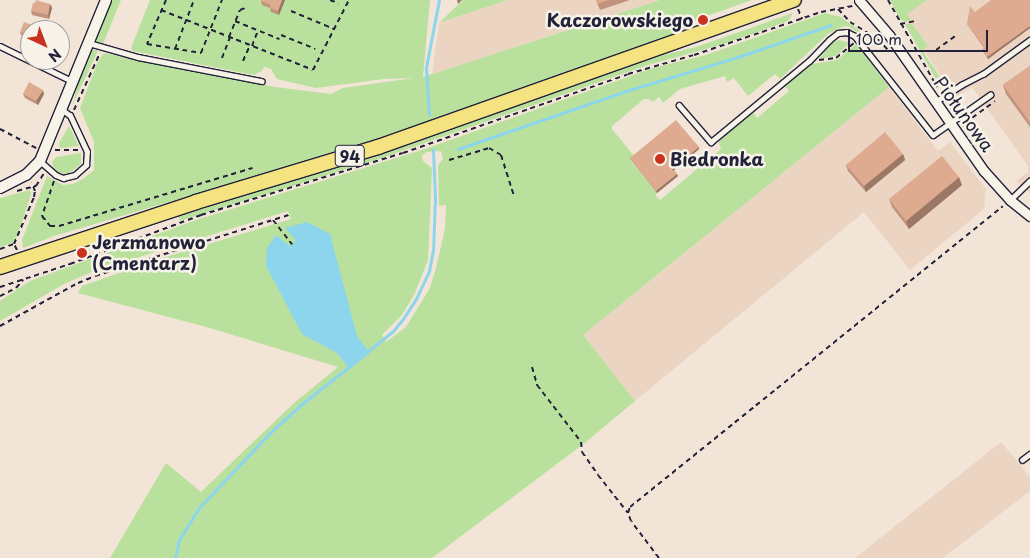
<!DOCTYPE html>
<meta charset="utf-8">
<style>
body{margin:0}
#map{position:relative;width:1030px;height:558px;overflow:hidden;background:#f2e5d7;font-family:"Playpen Sans",sans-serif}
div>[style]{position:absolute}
.built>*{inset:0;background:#ecd4c2}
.green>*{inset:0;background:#b9e19d}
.water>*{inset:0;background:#8cd5ed}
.stream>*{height:2.5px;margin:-1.25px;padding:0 1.25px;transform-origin:1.25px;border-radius:1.25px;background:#8cd5ed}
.path>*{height:2px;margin-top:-1px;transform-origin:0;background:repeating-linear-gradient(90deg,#22223b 0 5px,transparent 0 9px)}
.roads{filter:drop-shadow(1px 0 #22223b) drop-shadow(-1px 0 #22223b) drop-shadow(0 1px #22223b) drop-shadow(0 -1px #22223b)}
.service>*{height:4.5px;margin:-2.25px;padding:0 2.25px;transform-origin:2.25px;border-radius:2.25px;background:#f7f3e8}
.minor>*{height:9px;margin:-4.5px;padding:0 4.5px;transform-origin:4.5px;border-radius:4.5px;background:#f7f3e8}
.tertiary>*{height:10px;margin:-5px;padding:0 5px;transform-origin:5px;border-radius:5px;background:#f7f3e8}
.primary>*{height:14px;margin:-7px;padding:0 7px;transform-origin:7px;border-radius:7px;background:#f5e382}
.wall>*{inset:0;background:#bf937d}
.shaded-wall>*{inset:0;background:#9b7866}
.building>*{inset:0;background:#deab91}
.dots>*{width:14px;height:14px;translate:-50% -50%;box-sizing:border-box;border:2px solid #f7f3e8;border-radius:50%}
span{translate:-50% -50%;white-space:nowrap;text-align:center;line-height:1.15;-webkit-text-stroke:5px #f7f3e8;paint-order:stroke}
.shield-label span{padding:1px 4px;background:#f7f3e8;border:1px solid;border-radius:4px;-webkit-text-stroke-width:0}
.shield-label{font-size:16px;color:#22223b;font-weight:700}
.poi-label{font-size:18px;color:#22223b;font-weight:700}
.right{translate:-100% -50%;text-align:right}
.left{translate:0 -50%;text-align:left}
.street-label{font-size:18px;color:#22223b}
.north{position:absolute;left:20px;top:20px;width:50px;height:50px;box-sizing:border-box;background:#f7f3e8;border:1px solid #a29fa3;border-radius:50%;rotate:137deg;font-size:14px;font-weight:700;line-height:20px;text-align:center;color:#22223b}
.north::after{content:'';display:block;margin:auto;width:18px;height:22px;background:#c8321e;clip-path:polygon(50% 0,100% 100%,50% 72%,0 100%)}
.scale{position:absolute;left:848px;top:30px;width:140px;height:22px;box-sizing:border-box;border:2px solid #22223b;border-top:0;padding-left:6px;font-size:15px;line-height:18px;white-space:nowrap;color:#22223b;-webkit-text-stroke:4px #f7f3e8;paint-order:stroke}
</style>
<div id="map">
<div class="built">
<div style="clip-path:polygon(508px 0,660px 0,432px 74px,439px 23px)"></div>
<div style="clip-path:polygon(922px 0,1030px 0,1030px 193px,1016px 181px,1028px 172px,1028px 166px,981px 100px,972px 87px,955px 98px,908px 26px,901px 13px)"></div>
<div style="clip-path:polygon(889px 87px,938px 151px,950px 142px,986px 189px,984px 209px,910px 270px,864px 212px,635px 401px,583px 335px)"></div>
<div style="clip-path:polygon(1001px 442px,1030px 477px,1030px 491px,943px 558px,855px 558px)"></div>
</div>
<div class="green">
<div style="clip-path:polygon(111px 0,121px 0,103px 44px,97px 42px,97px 34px)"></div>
<div style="clip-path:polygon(150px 0,430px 0,423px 77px,660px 0,752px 0,690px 22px,691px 26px,669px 39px,388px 137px,54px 236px,23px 248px,22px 240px,47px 176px,63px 185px,73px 184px,83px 179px,94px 170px,94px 142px,80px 108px,98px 61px,104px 53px,275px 87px,331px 94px,343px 88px,414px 78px,384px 79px,316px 88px,277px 79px,271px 69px,264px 67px,262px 71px,253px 75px,133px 51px,131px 48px)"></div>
<div style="clip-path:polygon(463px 0,508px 0,439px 23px)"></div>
<div style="clip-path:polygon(890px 0,927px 0,907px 14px,911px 20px,905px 22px,900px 19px)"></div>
<div style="clip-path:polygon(793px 13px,788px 21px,724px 44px,648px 65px,379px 159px,180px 221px,178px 215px,647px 59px,696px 47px)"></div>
<div style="clip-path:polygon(evenodd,825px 13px,841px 17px,860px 31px,860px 34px,848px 26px,842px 27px,828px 34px,780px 79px,775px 74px,748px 96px,734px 78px,727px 82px,725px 76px,680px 89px,663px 103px,659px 97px,653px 102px,649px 99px,644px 99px,612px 126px,612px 129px,635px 157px,631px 161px,657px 193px,655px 195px,660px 200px,721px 149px,719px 143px,721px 139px,753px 112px,757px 118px,789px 91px,785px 86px,812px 64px,837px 60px,856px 44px,889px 87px,583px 335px,635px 401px,586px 442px,432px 558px,110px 558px,166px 463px,201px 492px,294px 403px,338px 367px,210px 328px,78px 293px,82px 286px,156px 260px,291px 219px,288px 211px,94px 271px,64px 284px,0 321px,0 301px,30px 281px,196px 220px,425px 149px,653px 68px,706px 55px,825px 13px,441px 151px,443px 159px,438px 165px,439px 206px,446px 205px,445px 229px,436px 268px,430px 288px,406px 327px,386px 342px,382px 335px,402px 315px,415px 293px,428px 260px,432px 168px,423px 161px,422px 156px,426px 152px,441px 151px)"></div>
<div style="clip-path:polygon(905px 24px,912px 24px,928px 46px,922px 50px,946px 86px,941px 88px)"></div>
<div style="clip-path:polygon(839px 40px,850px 43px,836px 56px,819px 59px,832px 43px)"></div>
<div style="clip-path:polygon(91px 49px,98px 51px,72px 106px,81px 75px)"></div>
<div style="clip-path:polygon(69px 126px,79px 146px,60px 148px,59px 143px)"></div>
<div style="clip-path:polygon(81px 153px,81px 164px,68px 174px,59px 173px,53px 166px,52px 162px,56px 157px)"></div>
<div style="clip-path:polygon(30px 190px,31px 195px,15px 242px,0 247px,0 198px)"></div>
</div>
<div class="water">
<div style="clip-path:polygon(307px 222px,330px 234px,357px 336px,370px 353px,350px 369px,337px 353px,302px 334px,266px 266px,267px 248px,276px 235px,290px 246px,296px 240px,285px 228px)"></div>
</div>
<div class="stream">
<div style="left:429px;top:115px;width:47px;rotate:-93.7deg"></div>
<div style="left:426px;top:68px;width:69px;rotate:-79.2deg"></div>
<div style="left:458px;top:149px;width:178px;rotate:-19deg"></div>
<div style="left:626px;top:91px;width:117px;rotate:-16.9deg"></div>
<div style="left:738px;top:57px;width:98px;rotate:-19deg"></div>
<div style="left:366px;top:353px;width:36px;rotate:-39deg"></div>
<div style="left:394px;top:330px;width:14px;rotate:-51deg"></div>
<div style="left:403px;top:319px;width:24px;rotate:-57deg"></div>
<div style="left:416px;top:299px;width:31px;rotate:-65deg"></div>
<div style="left:429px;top:271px;width:20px;rotate:-79deg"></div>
<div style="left:433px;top:251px;width:52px;rotate:-87.8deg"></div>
<div style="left:435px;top:199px;width:49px;rotate:-92.3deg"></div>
<div style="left:175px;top:558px;width:18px;rotate:-77deg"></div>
<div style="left:179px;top:540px;width:36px;rotate:-58deg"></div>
<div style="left:198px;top:509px;width:103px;rotate:-46.6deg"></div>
<div style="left:269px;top:434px;width:46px;rotate:-42.4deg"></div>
<div style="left:303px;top:403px;width:60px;rotate:-38.2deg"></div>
</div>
<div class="path">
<div style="left:166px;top:0;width:48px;rotate:113.4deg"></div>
<div style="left:147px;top:44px;width:55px;rotate:9.5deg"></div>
<div style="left:201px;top:53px;width:57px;rotate:-68.4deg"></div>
<div style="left:330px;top:0;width:9px;rotate:21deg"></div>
<div style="left:888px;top:0;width:100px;rotate:60.6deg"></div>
<div style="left:798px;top:9px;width:11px;rotate:68deg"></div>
<div style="left:838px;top:9px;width:18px;rotate:47deg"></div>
<div style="left:850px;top:22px;width:33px;rotate:31deg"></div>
<div style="left:878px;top:39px;width:15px;rotate:48deg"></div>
<div style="left:161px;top:10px;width:163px;rotate:21.5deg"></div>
<div style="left:313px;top:70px;width:79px;rotate:-62.8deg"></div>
<div style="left:291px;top:11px;width:47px;rotate:22.7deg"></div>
<div style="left:235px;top:21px;width:48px;rotate:22.2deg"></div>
<div style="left:900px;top:24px;width:15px;rotate:-11deg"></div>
<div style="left:281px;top:35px;width:37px;rotate:22deg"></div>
<div style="left:229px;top:37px;width:29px;rotate:-68deg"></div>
<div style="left:240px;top:10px;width:5px;rotate:-22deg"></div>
<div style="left:252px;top:46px;width:17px;rotate:-69deg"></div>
<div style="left:175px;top:49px;width:53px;rotate:-68.8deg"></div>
<div style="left:936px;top:50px;width:24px;rotate:-36deg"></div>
<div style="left:222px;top:58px;width:22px;rotate:-69deg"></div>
<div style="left:819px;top:60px;width:17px;rotate:-7deg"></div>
<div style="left:836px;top:58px;width:23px;rotate:-40deg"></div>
<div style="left:243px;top:61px;width:17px;rotate:-66deg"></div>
<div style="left:74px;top:110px;width:63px;rotate:-65.5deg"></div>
<div style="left:964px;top:127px;width:4px;rotate:-76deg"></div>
<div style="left:965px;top:123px;width:37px;rotate:-36deg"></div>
<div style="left:0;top:129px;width:41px;rotate:27.8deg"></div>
<div style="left:55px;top:150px;width:23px"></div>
<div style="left:449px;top:160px;width:42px;rotate:-16.7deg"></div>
<div style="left:489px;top:148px;width:14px;rotate:30deg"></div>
<div style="left:501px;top:155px;width:43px;rotate:72.4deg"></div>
<div style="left:54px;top:181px;width:37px;rotate:109deg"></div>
<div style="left:42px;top:216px;width:13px;rotate:51deg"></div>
<div style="left:50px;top:226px;width:9px"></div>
<div style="left:59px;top:226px;width:202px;rotate:-16.7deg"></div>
<div style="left:17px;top:191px;width:20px;rotate:-15deg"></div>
<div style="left:36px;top:186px;width:15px;rotate:-58deg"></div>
<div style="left:273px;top:220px;width:31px;rotate:52deg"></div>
<div style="left:0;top:249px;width:15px;rotate:-20deg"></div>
<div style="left:17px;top:250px;width:7px;rotate:-117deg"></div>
<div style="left:14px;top:244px;width:51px;rotate:-66.9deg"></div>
<div style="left:34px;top:197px;width:6px;rotate:-81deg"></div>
<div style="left:35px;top:191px;width:9px;rotate:-111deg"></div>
<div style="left:0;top:287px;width:74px;rotate:-18.2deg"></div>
<div style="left:70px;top:264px;width:140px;rotate:-20.5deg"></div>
<div style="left:201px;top:215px;width:211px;rotate:-17.1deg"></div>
<div style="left:403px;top:153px;width:238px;rotate:-19.3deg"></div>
<div style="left:628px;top:74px;width:69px;rotate:-16.1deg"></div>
<div style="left:694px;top:55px;width:134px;rotate:-18.7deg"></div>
<div style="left:821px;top:12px;width:32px;rotate:-11deg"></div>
<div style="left:0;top:296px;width:18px;rotate:-27deg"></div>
<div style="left:16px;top:288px;width:11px;rotate:-49deg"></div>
<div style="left:0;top:326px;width:89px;rotate:-28.9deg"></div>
<div style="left:78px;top:283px;width:18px;rotate:-22deg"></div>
<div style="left:95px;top:276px;width:203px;rotate:-17.5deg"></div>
<div style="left:532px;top:367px;width:19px;rotate:74deg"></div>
<div style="left:537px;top:385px;width:72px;rotate:52.3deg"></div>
<div style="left:581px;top:442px;width:10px;rotate:84deg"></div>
<div style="left:582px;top:452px;width:28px;rotate:55deg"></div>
<div style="left:598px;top:475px;width:48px;rotate:51.7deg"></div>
<div style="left:659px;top:558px;width:46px;rotate:-127.1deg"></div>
<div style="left:631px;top:521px;width:9px;rotate:-111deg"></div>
<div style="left:628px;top:513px;width:6px;rotate:-72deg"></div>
<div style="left:630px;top:507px;width:479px;rotate:-38.9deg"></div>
</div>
<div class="roads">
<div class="service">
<div style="left:89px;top:43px;width:51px;rotate:15.9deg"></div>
<div style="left:138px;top:57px;width:126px;rotate:11deg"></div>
<div style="left:0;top:46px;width:80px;rotate:25.9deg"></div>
<div style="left:935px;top:102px;width:31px;rotate:-33deg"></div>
<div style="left:961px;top:85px;width:25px;rotate:-27deg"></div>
<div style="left:983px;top:74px;width:58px;rotate:-35.9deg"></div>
<div style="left:679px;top:105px;width:49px;rotate:49.1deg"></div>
<div style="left:711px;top:142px;width:127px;rotate:-39.6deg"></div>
<div style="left:809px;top:61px;width:29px;rotate:-46deg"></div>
<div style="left:829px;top:40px;width:11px;rotate:-38deg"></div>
<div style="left:838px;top:33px;width:9px;rotate:-6deg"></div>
<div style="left:847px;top:32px;width:9px;rotate:27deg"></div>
<div style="left:855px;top:36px;width:126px;rotate:51.8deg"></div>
<div style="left:933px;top:135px;width:70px;rotate:-35.1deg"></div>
<div style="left:40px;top:161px;width:21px;rotate:41deg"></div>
<div style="left:56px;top:175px;width:8px;rotate:23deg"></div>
<div style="left:63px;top:178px;width:12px;rotate:-14deg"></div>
<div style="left:75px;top:175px;width:15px;rotate:-42deg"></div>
<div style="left:86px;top:165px;width:13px;rotate:-86deg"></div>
<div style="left:87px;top:152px;width:40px;rotate:-115deg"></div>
<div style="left:70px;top:116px;width:10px;rotate:-143deg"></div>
<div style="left:1010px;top:200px;width:28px;rotate:-44deg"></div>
<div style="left:1022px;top:460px;width:10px;rotate:-37deg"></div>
</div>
<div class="minor">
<div style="left:859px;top:0;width:46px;rotate:49.4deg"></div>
<div style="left:889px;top:35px;width:166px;rotate:55.1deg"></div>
<div style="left:984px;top:171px;width:39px;rotate:48deg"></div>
<div style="left:1010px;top:200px;width:26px;rotate:39deg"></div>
</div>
<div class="tertiary">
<div style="left:0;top:188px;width:29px;rotate:-27deg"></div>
<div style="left:26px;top:175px;width:20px;rotate:-45deg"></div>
<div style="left:40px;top:161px;width:174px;rotate:-67.7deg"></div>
</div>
<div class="primary">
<div style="left:0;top:267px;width:206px;rotate:-18.3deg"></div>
<div style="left:196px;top:202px;width:190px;rotate:-16.8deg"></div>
<div style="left:378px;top:147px;width:441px;rotate:-19.5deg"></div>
</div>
</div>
<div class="wall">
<div style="clip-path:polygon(285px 0,279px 15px,271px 12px,270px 8px,262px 5px,261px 1px)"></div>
<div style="clip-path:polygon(596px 0,630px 0,600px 10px)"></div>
<div style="clip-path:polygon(1030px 0,1030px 28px,988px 59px,982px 50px,984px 48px,967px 24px,975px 12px)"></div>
<div style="clip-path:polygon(50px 4px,52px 8px,49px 19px,32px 15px,31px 11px)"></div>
<div style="clip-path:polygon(30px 30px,30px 46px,23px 43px,21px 39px,23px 36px,21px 35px,20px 32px)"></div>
<div style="clip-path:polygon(1030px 66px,1030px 127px,1006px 94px,1003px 85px)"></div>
<div style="clip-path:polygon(23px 94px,44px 94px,38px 105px,25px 98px)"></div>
<div style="clip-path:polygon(699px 147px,699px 149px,674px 170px,678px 176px,657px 193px,631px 160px,630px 158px)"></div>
<div style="clip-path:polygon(903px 154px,905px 160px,866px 192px,848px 171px,846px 165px)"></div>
<div style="clip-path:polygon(962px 185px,909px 229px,892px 207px,889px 199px)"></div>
</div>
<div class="shaded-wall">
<div style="clip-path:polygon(282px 0,285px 0,279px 15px,278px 11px)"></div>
<div style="clip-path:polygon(457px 0,462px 0,458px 4px)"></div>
<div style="clip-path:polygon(50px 4px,52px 8px,49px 19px,48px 15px)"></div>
<div style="clip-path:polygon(1030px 26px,1030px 28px,988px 59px,987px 57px)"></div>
<div style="clip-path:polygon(43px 90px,44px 94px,38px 105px,36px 101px)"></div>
<div style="clip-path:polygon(699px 147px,699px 149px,673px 171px,672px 169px)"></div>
<div style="clip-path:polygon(903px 154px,905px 160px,866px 192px,864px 186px)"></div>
<div style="clip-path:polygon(677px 174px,678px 176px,657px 193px,656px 191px)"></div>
<div style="clip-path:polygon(959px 177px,962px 185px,909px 229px,906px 221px)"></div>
</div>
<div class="building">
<div style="clip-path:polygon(36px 0,50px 4px,48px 15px,31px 11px,33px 3px,35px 3px)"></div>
<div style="clip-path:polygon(261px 0,282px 0,278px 11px,270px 8px,271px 5px,261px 1px)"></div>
<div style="clip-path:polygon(596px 0,609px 0,597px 4px)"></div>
<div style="clip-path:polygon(991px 0,1030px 0,1030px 26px,987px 57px,982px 50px,985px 48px,967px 24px,970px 6px,975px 12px)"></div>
<div style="clip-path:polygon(24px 22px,37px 27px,35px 30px,30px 30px,30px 43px,21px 39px,24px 33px,20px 32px)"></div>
<div style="clip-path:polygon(1030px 66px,1030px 123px,1003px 85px)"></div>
<div style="clip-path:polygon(29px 82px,43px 90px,36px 101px,23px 94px)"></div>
<div style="clip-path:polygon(676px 120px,699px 147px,672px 169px,677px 174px,656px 191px,630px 158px)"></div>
<div style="clip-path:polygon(885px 132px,903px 154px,864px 186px,846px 165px)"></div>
<div style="clip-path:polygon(942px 156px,959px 177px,906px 221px,889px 199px)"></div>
</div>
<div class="dots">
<div style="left:703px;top:20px;background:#c8321e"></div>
<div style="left:660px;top:159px;background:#c8321e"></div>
<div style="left:82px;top:253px;background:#c8321e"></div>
</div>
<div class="shield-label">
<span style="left:350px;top:156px">94</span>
</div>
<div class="poi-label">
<span class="right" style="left:693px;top:20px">Kaczorowskiego</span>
<span class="left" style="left:670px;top:159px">Biedronka</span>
<span class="left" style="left:92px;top:253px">Jerzmanowo<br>(Cmentarz)</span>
</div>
<div class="street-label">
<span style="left:964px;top:114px;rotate:54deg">Piołunowa</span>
</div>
<div class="north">N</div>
<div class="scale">100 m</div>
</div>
